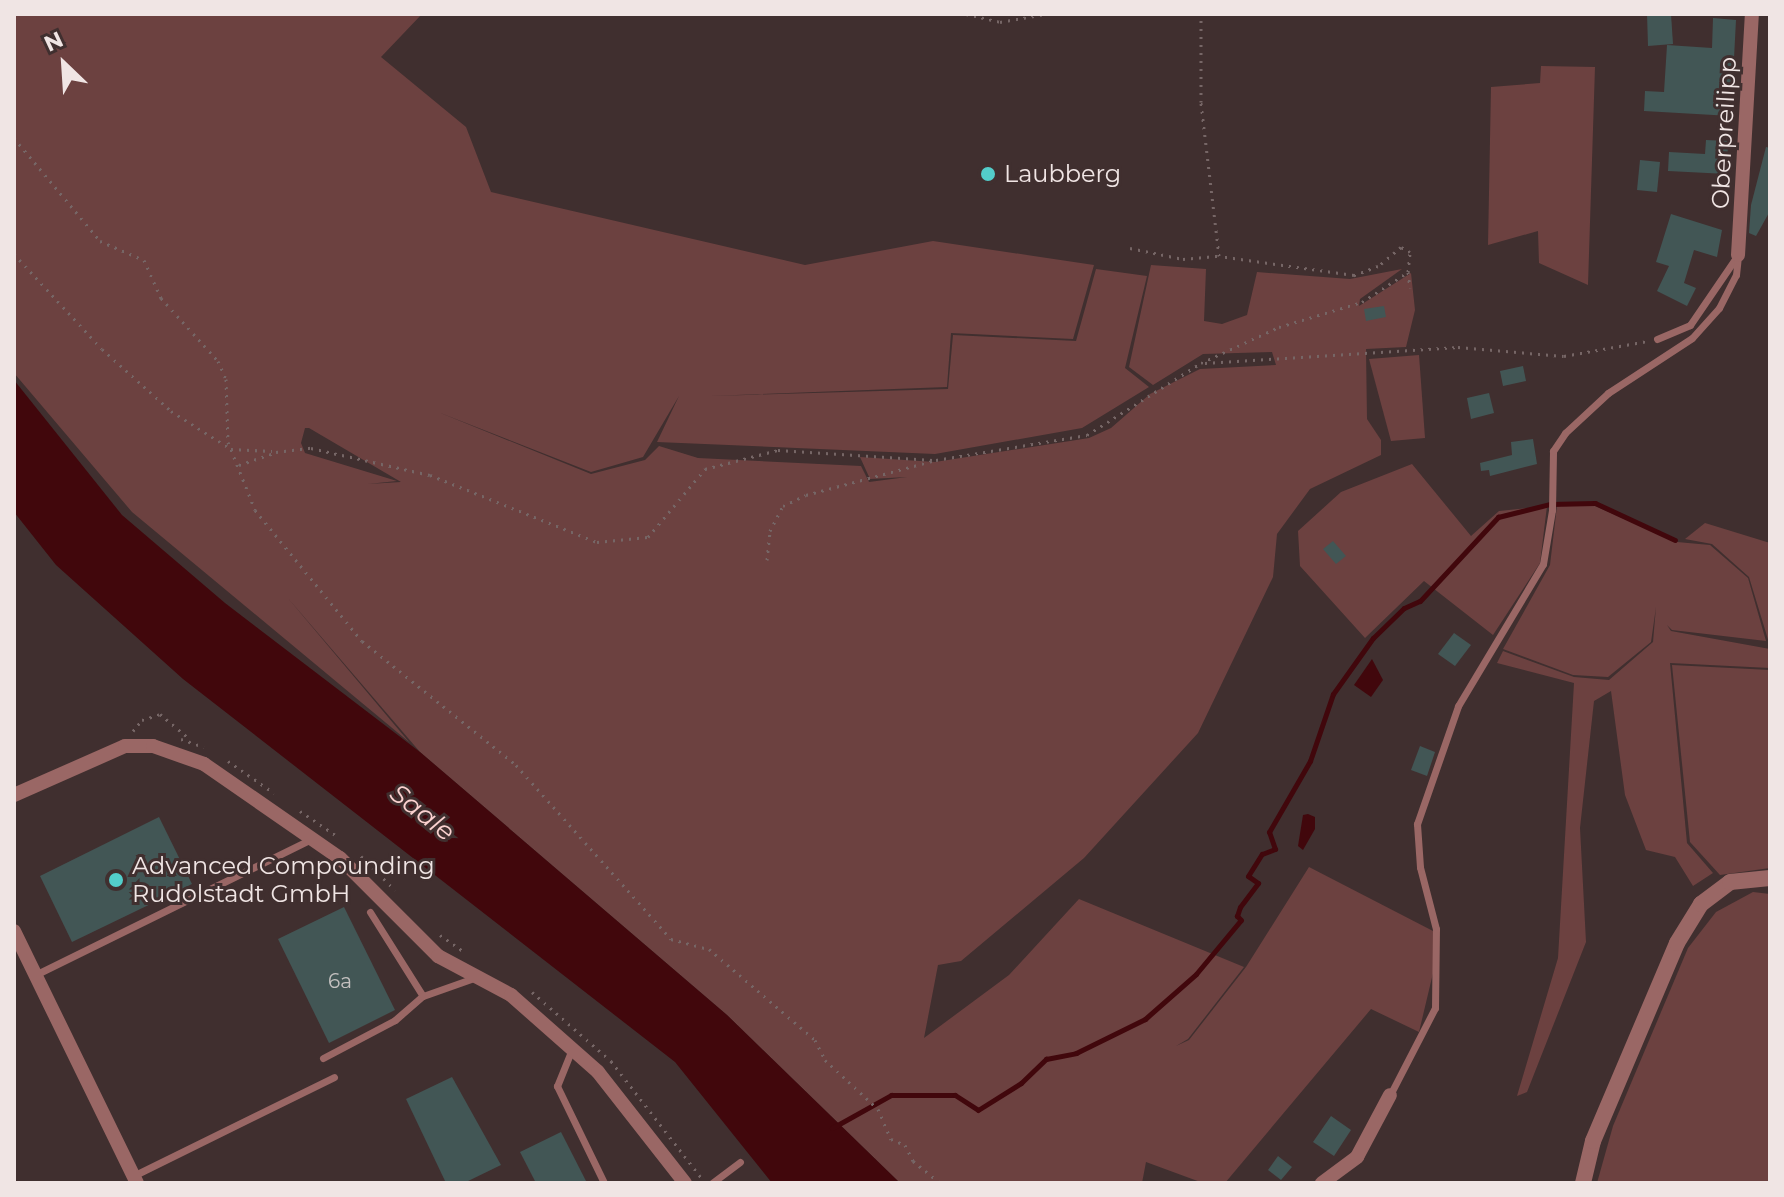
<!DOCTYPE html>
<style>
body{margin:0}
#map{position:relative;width:1784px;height:1197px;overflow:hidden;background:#402f2f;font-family:Montserrat,sans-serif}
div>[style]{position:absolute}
.green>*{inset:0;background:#6c4140}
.water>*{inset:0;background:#41070c}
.stream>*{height:5px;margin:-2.5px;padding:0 2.5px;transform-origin:2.5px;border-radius:2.5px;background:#41070c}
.building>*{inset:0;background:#425655}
.path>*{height:3px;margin-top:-1.5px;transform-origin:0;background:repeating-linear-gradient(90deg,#766666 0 2px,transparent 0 8px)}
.service>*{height:7px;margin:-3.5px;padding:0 3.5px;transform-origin:3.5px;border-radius:3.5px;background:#9a6765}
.minor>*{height:14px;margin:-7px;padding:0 7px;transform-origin:7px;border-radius:7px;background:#9a6765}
.tertiary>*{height:16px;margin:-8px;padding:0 8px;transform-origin:8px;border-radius:8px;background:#9a6765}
.dots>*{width:22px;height:22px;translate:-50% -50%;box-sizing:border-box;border:4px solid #402f2f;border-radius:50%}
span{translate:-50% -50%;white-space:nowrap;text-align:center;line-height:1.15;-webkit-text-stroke:6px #402f2f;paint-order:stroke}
.number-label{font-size:20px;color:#c4c1c0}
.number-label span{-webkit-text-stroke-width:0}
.street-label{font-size:24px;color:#f0e5e4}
.poi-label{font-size:24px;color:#f0e5e4}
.left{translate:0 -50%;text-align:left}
.water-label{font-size:26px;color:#fbd2d0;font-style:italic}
.frame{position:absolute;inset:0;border:16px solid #f0e5e4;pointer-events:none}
.north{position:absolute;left:24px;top:24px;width:80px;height:80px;-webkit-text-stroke:6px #402f2f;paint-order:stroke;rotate:335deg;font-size:22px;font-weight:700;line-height:32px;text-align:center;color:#f0e5e4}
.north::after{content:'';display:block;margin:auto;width:28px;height:36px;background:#f0e5e4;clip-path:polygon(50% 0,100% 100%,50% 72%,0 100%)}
</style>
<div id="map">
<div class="green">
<div style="clip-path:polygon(evenodd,14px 14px,422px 14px,381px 57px,466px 127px,491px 192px,805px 265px,933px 241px,1094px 265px,1073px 339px,951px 333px,947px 387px,709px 396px,948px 389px,953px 335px,1076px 341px,1096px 269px,1147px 276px,1125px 368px,1149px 387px,1082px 428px,935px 454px,657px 442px,679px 396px,643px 457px,591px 472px,438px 412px,591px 474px,645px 460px,659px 446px,698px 458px,861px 466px,869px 482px,907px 477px,870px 479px,860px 457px,935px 462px,1089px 438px,1111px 428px,1150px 394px,1200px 369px,1276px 365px,1272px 352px,1203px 354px,1153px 385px,1129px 367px,1151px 265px,1206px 269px,1204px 321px,1222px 324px,1247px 315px,1257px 272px,1350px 279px,1402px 269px,1360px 299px,1359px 306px,1411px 273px,1415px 310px,1406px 347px,1366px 349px,1367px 419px,1381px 440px,1381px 455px,1310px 489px,1277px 534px,1273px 577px,1198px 733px,1084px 858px,961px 961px,938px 965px,924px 1038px,1009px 975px,1079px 899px,1244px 967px,1188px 1039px,1176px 1046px,1189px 1040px,1246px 967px,1309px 867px,1433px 931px,1434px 969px,1419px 1032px,1371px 1009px,1225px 1183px,1203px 1183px,1146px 1162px,1142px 1183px,900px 1183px,727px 1015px,420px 752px,287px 597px,409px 742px,132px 512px,14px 373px,14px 14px,305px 428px,309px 428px,401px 482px,368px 484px,397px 481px,305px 453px,301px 443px,305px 428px)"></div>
<div style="clip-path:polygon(1541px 66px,1595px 67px,1588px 285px,1539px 263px,1538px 231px,1488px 245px,1491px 87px,1540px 83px)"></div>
<div style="clip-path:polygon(1419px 355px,1425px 438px,1391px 441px,1369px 359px)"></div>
<div style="clip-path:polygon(1412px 464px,1471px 536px,1499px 511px,1547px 506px,1540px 563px,1493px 635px,1424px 581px,1365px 638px,1300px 566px,1298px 531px,1341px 492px)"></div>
<div style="clip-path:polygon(1557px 506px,1595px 506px,1677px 542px,1710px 545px,1748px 578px,1766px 641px,1672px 630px,1667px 625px,1671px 631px,1770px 649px,1770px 668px,1670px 663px,1687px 843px,1713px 873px,1693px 886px,1675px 857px,1646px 850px,1625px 795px,1611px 691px,1594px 701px,1580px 828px,1586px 942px,1527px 1092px,1517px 1096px,1558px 958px,1574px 683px,1497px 663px,1503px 651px,1574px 677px,1609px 680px,1653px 642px,1656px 607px,1651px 642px,1608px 677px,1573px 675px,1503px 649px,1550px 565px)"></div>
<div style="clip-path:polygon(1705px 523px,1770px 543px,1770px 646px,1749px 577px,1712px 544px,1685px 539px)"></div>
<div style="clip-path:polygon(1672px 665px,1770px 670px,1770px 868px,1720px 875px,1690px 842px)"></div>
<div style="clip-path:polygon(1753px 892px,1770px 894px,1770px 1183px,1597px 1183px,1613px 1126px,1688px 948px,1716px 912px)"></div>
</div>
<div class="water">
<div style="clip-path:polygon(14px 380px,122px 515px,225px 603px,420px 752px,727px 1015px,900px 1183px,772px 1183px,675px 1062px,183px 679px,56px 565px,14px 512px)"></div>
<div style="clip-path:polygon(1372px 659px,1383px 680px,1371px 697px,1354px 685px)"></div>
<div style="clip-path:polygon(1308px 814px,1315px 817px,1315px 829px,1303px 850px,1298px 846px,1303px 815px)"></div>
</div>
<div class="stream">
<div style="left:832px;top:1128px;width:68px;rotate:-29.2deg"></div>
<div style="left:891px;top:1095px;width:64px"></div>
<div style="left:955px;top:1095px;width:27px;rotate:33deg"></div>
<div style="left:978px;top:1110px;width:51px;rotate:-32.1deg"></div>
<div style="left:1021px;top:1083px;width:35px;rotate:-44deg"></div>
<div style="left:1046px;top:1059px;width:31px;rotate:-11deg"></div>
<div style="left:1076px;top:1053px;width:77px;rotate:-26.2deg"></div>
<div style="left:1145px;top:1019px;width:68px;rotate:-41.4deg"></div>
<div style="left:1196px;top:974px;width:70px;rotate:-50.2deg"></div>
<div style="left:1241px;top:920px;width:6px;rotate:-135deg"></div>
<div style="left:1237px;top:916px;width:9px;rotate:-72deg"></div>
<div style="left:1240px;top:907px;width:30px;rotate:-53deg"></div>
<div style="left:1258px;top:883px;width:12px;rotate:-145deg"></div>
<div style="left:1248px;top:876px;width:26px;rotate:-58deg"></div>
<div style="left:1262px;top:854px;width:14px;rotate:-21deg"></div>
<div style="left:1275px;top:849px;width:18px;rotate:-109deg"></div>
<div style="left:1269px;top:832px;width:82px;rotate:-60deg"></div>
<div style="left:1310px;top:761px;width:71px;rotate:-71.1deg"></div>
<div style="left:1333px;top:694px;width:69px;rotate:-54.5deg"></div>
<div style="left:1373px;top:638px;width:43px;rotate:-44.1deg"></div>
<div style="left:1404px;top:608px;width:17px;rotate:-24deg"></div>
<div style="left:1420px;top:601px;width:115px;rotate:-47.1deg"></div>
<div style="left:1498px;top:517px;width:54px;rotate:-14deg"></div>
<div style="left:1550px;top:504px;width:45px;rotate:-1.3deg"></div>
<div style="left:1595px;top:503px;width:88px;rotate:24.8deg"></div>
</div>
<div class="building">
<div style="clip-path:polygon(1647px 14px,1671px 14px,1673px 44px,1648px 46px)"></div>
<div style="clip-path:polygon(1713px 18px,1736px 20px,1731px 116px,1644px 111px,1645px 91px,1664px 92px,1667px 45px,1712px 48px)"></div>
<div style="clip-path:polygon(1706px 140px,1728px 141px,1727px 174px,1668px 171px,1669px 152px,1705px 154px)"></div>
<div style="clip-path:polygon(1766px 147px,1770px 148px,1770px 211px,1756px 236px,1749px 233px,1751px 205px)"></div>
<div style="clip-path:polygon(1640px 160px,1660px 162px,1657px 192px,1637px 190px)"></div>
<div style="clip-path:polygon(1671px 214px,1722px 230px,1717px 257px,1694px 250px,1684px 283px,1696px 288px,1687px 306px,1657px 291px,1669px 266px,1656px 262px)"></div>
<div style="clip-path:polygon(1384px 306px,1386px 317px,1366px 321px,1364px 309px)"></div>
<div style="clip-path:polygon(1523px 366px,1526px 381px,1503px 386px,1500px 371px)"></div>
<div style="clip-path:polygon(1489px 393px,1494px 413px,1471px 419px,1467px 398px)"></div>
<div style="clip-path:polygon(1533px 439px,1537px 464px,1490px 476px,1489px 470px,1481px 471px,1480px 463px,1512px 455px,1511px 442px)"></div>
<div style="clip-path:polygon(1333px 541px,1346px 556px,1336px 564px,1323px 549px)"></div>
<div style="clip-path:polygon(1454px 633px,1471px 645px,1455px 666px,1438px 654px)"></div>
<div style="clip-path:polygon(1420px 746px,1435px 752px,1427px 776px,1411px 770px)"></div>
<div style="clip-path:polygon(159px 817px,192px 884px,72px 942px,40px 876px)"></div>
<div style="clip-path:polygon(344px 907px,395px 1010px,329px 1043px,278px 939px)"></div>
<div style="clip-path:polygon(452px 1077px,501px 1165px,464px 1183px,446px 1183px,406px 1099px)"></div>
<div style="clip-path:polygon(1331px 1116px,1351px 1130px,1334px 1156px,1313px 1142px)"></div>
<div style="clip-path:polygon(561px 1132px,587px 1183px,536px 1183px,520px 1152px)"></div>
<div style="clip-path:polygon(1278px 1156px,1292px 1167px,1281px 1180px,1268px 1170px)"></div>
</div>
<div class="path">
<div style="left:966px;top:14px;width:35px;rotate:13deg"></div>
<div style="left:1000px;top:22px;width:46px;rotate:-10.1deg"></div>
<div style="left:14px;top:138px;width:134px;rotate:50.1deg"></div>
<div style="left:100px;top:241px;width:48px;rotate:23.4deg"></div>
<div style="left:144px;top:260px;width:42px;rotate:65.9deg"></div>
<div style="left:161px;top:298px;width:85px;rotate:47.9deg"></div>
<div style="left:218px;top:361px;width:20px;rotate:66deg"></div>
<div style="left:226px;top:379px;width:63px;rotate:88.2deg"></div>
<div style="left:228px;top:442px;width:73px;rotate:68.3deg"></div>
<div style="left:255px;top:510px;width:169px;rotate:50.8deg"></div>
<div style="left:362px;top:641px;width:198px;rotate:38.8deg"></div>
<div style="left:516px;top:765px;width:233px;rotate:48.3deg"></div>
<div style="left:671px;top:939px;width:39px;rotate:15deg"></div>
<div style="left:709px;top:949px;width:140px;rotate:40.6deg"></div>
<div style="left:815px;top:1040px;width:22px;rotate:63deg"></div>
<div style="left:825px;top:1060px;width:72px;rotate:42.8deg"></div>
<div style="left:878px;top:1109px;width:33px;rotate:67deg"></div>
<div style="left:891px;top:1139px;width:15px;rotate:23deg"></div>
<div style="left:905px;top:1145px;width:18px;rotate:63deg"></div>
<div style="left:913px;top:1161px;width:35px;rotate:39deg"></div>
<div style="left:1130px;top:248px;width:54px;rotate:11.7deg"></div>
<div style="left:1183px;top:259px;width:36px;rotate:-5deg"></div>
<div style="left:14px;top:254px;width:129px;rotate:47.2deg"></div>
<div style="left:102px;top:349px;width:93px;rotate:41.9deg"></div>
<div style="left:171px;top:411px;width:71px;rotate:32.3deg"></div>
<div style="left:231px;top:449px;width:41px;rotate:2.8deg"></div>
<div style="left:1408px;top:272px;width:16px;rotate:83deg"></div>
<div style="left:1205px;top:363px;width:254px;rotate:-3.6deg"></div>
<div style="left:1458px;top:347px;width:106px;rotate:4.9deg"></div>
<div style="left:1564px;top:356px;width:85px;rotate:-10.1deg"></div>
<div style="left:239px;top:465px;width:39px;rotate:-19deg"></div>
<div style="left:276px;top:452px;width:35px;rotate:-7deg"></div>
<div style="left:311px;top:448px;width:32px;rotate:13deg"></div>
<div style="left:342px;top:455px;width:90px;rotate:12.8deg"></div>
<div style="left:430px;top:475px;width:180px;rotate:21.9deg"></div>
<div style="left:597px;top:542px;width:51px;rotate:-5.6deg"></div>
<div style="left:648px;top:537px;width:89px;rotate:-50deg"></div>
<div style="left:705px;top:469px;width:75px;rotate:-14.6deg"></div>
<div style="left:778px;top:450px;width:155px;rotate:3.7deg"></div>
<div style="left:767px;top:560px;width:29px;rotate:-84deg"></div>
<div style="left:770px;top:531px;width:28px;rotate:-63deg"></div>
<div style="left:783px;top:506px;width:25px;rotate:-26deg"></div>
<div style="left:806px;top:495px;width:135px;rotate:-15.1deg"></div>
<div style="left:936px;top:460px;width:153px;rotate:-9.4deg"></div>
<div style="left:1087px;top:435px;width:135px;rotate:-32.3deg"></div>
<div style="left:1201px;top:363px;width:86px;rotate:-24.8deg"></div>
<div style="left:1279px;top:327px;width:87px;rotate:-16.8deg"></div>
<div style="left:1362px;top:302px;width:55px;rotate:-33.1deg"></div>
<div style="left:1408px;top:272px;width:20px;rotate:-84deg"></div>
<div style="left:1410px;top:252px;width:10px;rotate:-151deg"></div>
<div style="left:1401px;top:247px;width:30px;rotate:140deg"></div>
<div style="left:1378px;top:266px;width:26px;rotate:159deg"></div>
<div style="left:1354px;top:275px;width:136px;rotate:-172deg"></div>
<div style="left:1219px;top:256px;width:155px;rotate:-96.7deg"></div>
<div style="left:1201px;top:102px;width:88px;rotate:-90deg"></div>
<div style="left:133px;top:731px;width:14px;rotate:-51deg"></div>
<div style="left:142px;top:720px;width:19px;rotate:-18deg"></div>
<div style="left:160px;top:714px;width:39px;rotate:40deg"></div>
<div style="left:181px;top:739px;width:24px;rotate:19deg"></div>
<div style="left:228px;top:761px;width:56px;rotate:34.8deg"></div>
<div style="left:300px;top:811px;width:45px;rotate:34deg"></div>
<div style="left:361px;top:856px;width:48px;rotate:45deg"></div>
<div style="left:440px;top:935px;width:28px;rotate:35deg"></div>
<div style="left:532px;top:992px;width:105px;rotate:41.1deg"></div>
<div style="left:611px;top:1061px;width:150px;rotate:52.3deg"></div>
</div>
<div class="service">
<div style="left:1657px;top:339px;width:36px;rotate:-23deg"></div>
<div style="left:1690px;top:325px;width:83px;rotate:-55.7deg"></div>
<div style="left:370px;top:912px;width:99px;rotate:57.8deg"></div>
<div style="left:35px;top:975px;width:310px;rotate:-26.2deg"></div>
<div style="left:572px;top:1049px;width:40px;rotate:112deg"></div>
<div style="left:557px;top:1086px;width:108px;rotate:64.1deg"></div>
<div style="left:323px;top:1058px;width:81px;rotate:-27.8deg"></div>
<div style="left:395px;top:1020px;width:37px;rotate:-41deg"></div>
<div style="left:423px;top:996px;width:57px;rotate:-19.4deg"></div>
<div style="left:1390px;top:1095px;width:98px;rotate:-62.7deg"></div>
<div style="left:1435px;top:1008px;width:79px;rotate:-89.3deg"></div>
<div style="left:1436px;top:929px;width:64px;rotate:-104.5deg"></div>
<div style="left:1420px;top:867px;width:43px;rotate:-94deg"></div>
<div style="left:1417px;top:824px;width:125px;rotate:-70.8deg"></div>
<div style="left:1458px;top:706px;width:165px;rotate:-59.1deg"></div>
<div style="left:1543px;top:564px;width:55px;rotate:-80.5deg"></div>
<div style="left:1552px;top:510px;width:59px;rotate:-89deg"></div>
<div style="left:1553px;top:451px;width:22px;rotate:-56deg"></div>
<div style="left:1565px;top:433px;width:59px;rotate:-42.9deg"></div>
<div style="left:1608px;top:393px;width:100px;rotate:-33.2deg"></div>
<div style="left:1692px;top:338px;width:40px;rotate:-48deg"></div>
<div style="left:1719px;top:308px;width:37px;rotate:-63deg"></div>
<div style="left:1736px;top:275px;width:20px;rotate:-84deg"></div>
<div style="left:133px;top:1176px;width:224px;rotate:-26.2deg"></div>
<div style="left:712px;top:1183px;width:35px;rotate:-37deg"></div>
</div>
<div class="minor">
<div style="left:1738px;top:255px;width:241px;rotate:-86.7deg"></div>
<div style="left:14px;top:795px;width:121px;rotate:-23.8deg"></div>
<div style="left:125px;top:746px;width:28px"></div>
<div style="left:153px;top:746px;width:54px;rotate:19.4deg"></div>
<div style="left:204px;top:764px;width:165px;rotate:34.7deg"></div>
<div style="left:340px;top:858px;width:139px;rotate:45deg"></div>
<div style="left:438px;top:956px;width:83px;rotate:28.1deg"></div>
<div style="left:511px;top:995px;width:116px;rotate:41.5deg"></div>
<div style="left:598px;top:1072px;width:141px;rotate:51.9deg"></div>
<div style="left:14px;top:931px;width:280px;rotate:64deg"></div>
<div style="left:1322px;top:1183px;width:44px;rotate:-36.6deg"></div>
<div style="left:1357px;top:1157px;width:70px;rotate:-62deg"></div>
</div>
<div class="tertiary">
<div style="left:1583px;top:1183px;width:43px;rotate:-76.6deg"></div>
<div style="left:1593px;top:1141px;width:215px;rotate:-67deg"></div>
<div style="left:1677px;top:943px;width:46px;rotate:-58.4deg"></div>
<div style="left:1701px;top:904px;width:36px;rotate:-37deg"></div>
<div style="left:1730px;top:882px;width:40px;rotate:-5.7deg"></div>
</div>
<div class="dots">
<div style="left:988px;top:174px;background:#53cdca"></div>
<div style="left:116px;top:880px;background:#53cdca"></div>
</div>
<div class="number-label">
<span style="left:340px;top:981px">6a</span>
</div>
<div class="street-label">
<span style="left:1724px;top:133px;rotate:-87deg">Oberpreilipp</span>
</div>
<div class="poi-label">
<span class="left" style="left:1004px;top:174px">Laubberg</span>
<span class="left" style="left:132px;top:880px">Advanced Compounding<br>Rudolstadt GmbH</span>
</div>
<div class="water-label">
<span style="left:422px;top:813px;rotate:38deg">Saale</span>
</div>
<div class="frame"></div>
<div class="north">N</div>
</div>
